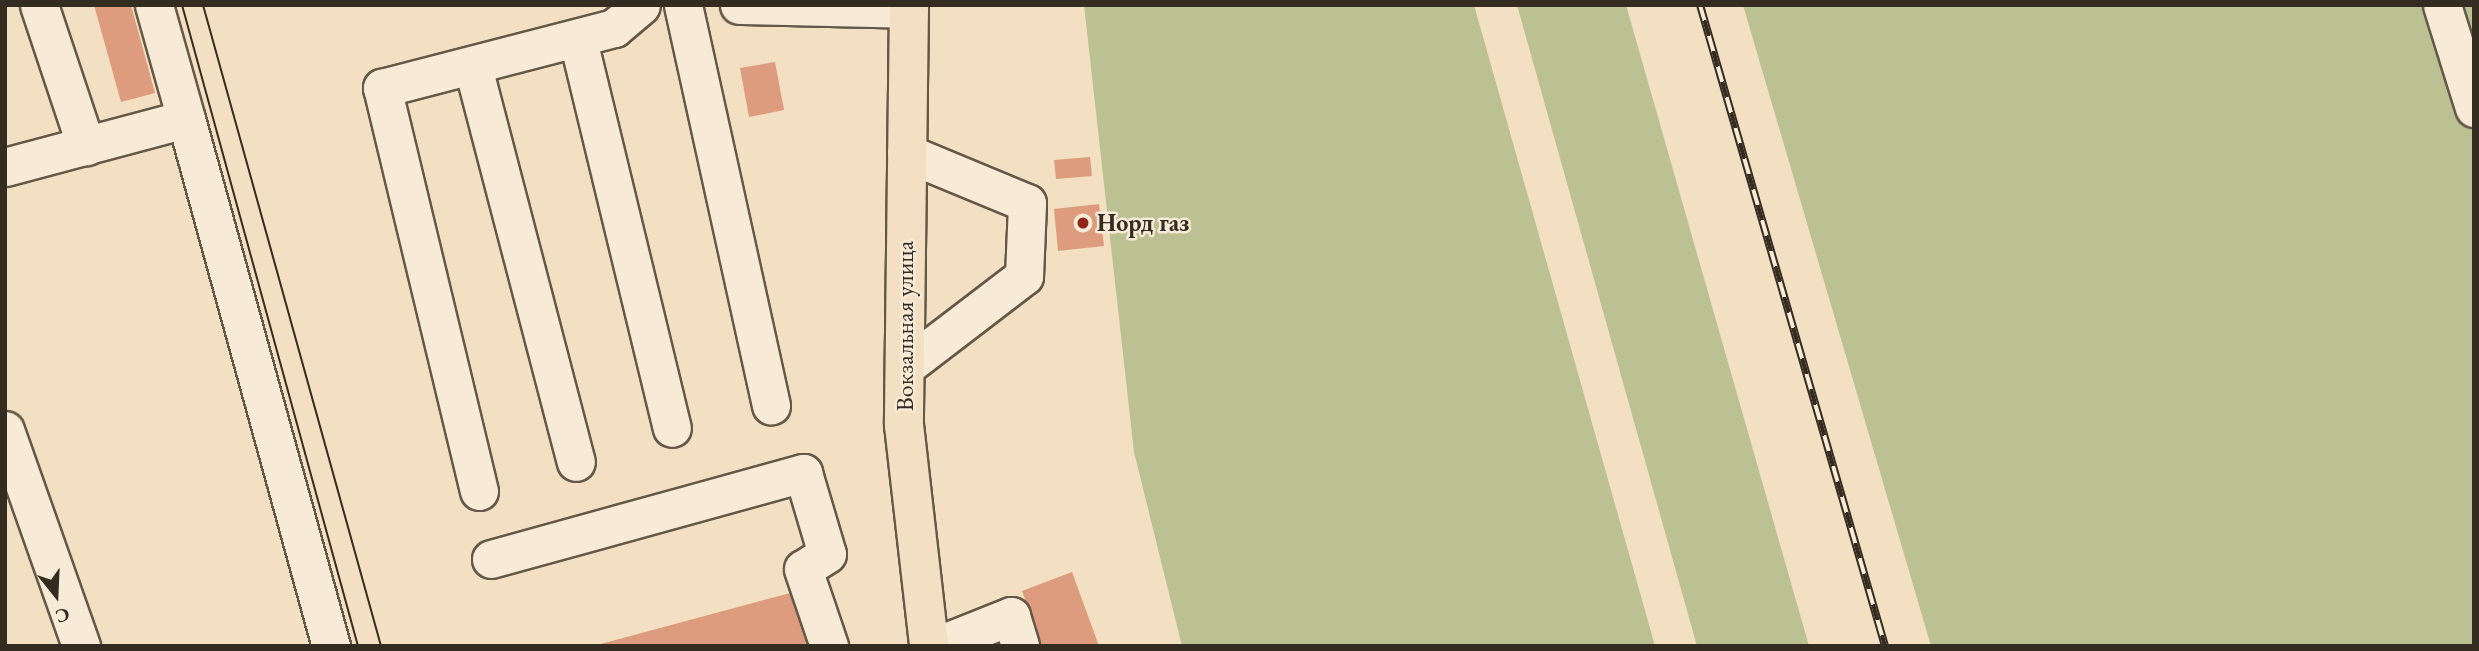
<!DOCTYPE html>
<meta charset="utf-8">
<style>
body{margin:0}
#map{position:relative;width:2479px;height:651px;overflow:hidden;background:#f3dfc1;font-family:"EB Garamond",serif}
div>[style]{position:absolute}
.green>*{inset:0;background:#bbc192}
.building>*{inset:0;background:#dd9c7d}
.roads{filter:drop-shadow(2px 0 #645849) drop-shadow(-2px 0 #645849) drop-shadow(0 2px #645849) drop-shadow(0 -2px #645849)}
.minor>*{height:37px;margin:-18.5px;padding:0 18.5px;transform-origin:18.5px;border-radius:18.5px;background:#f7ead7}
.major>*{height:38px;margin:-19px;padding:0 19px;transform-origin:19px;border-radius:19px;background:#f3dfc1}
.tram>*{height:2px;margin:-1px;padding:0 1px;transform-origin:1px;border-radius:1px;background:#342b21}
.rail>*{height:8px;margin-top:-4px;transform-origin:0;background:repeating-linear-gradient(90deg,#f7ead7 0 16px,#342b21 0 32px);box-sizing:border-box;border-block:2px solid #342b21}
.dots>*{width:19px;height:19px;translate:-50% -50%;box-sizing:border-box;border:4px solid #f7ead7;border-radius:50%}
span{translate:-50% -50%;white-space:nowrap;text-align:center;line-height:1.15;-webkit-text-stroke:5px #f7ead7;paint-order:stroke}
.poi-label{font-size:24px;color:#342b21;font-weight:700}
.left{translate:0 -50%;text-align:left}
.street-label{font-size:24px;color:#342b21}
.frame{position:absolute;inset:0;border:7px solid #342b21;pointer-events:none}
.north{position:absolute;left:21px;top:560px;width:70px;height:70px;-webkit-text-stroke:5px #f7ead7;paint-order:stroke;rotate:162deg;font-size:19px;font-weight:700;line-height:28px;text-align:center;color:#342b21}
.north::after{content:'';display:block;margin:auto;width:24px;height:32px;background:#342b21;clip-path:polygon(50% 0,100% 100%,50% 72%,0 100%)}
</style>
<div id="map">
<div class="green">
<div style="clip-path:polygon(1084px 5px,1474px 5px,1655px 646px,1182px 646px,1134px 452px)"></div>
<div style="clip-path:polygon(1517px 5px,1626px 5px,1809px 646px,1697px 646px)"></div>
<div style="clip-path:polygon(1743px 5px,2474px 5px,2474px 646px,1931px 646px)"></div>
</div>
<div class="building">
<div style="clip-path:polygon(94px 5px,131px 5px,155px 93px,121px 102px)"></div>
<div style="clip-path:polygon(775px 62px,784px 110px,749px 117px,740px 68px)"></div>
<div style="clip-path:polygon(1090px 157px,1092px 176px,1056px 179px,1054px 160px)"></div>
<div style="clip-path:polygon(1099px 204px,1104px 246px,1058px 251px,1054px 209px)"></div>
<div style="clip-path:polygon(1072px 572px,1099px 646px,1042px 646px,1022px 591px)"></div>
<div style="clip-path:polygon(794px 592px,809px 646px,598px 646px,597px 645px)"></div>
</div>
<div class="roads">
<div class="minor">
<div style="left:39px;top:5px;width:149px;rotate:71.6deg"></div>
<div style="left:683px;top:5px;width:410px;rotate:77.6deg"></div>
<div style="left:739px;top:5px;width:170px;rotate:1.3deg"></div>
<div style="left:2442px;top:5px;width:108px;rotate:72.7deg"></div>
<div style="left:578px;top:40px;width:399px;rotate:76.4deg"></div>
<div style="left:473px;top:67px;width:408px;rotate:75.4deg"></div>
<div style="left:186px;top:119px;width:547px;rotate:74.62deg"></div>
<div style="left:5px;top:167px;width:187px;rotate:-14.9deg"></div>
<div style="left:186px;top:119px;width:118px;rotate:-105.7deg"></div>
<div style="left:905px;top:367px;width:150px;rotate:-37.4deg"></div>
<div style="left:1024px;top:276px;width:73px;rotate:-87.6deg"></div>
<div style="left:1027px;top:203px;width:131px;rotate:-157.5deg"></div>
<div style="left:5px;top:430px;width:229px;rotate:70.6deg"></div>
<div style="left:479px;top:491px;width:415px;rotate:-103.5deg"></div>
<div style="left:382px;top:88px;width:240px;rotate:-14.5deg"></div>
<div style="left:614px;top:28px;width:35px;rotate:-40deg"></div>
<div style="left:491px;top:559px;width:324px;rotate:-15.4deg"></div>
<div style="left:803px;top:473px;width:84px;rotate:73.5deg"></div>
<div style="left:827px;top:554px;width:28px;rotate:148deg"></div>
<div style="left:803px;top:569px;width:81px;rotate:71.3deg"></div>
<div style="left:936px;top:646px;width:81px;rotate:-21.8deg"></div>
<div style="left:1011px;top:616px;width:31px;rotate:73deg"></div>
</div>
<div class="major">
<div style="left:909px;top:5px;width:420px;rotate:90.7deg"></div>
<div style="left:904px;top:425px;width:222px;rotate:83.5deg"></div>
</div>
</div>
<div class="tram">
<div style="left:182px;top:5px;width:665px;rotate:74.65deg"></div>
<div style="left:203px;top:5px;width:665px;rotate:74.48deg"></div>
</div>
<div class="rail">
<div style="left:1700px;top:5px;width:667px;rotate:73.9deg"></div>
</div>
<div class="dots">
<div style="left:1083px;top:223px;background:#8f2418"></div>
</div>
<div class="poi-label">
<span class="left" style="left:1097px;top:223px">Норд газ</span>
</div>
<div class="street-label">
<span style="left:905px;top:326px;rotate:-90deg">Вокзальная улица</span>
</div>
<div class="frame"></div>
<div class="north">С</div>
</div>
